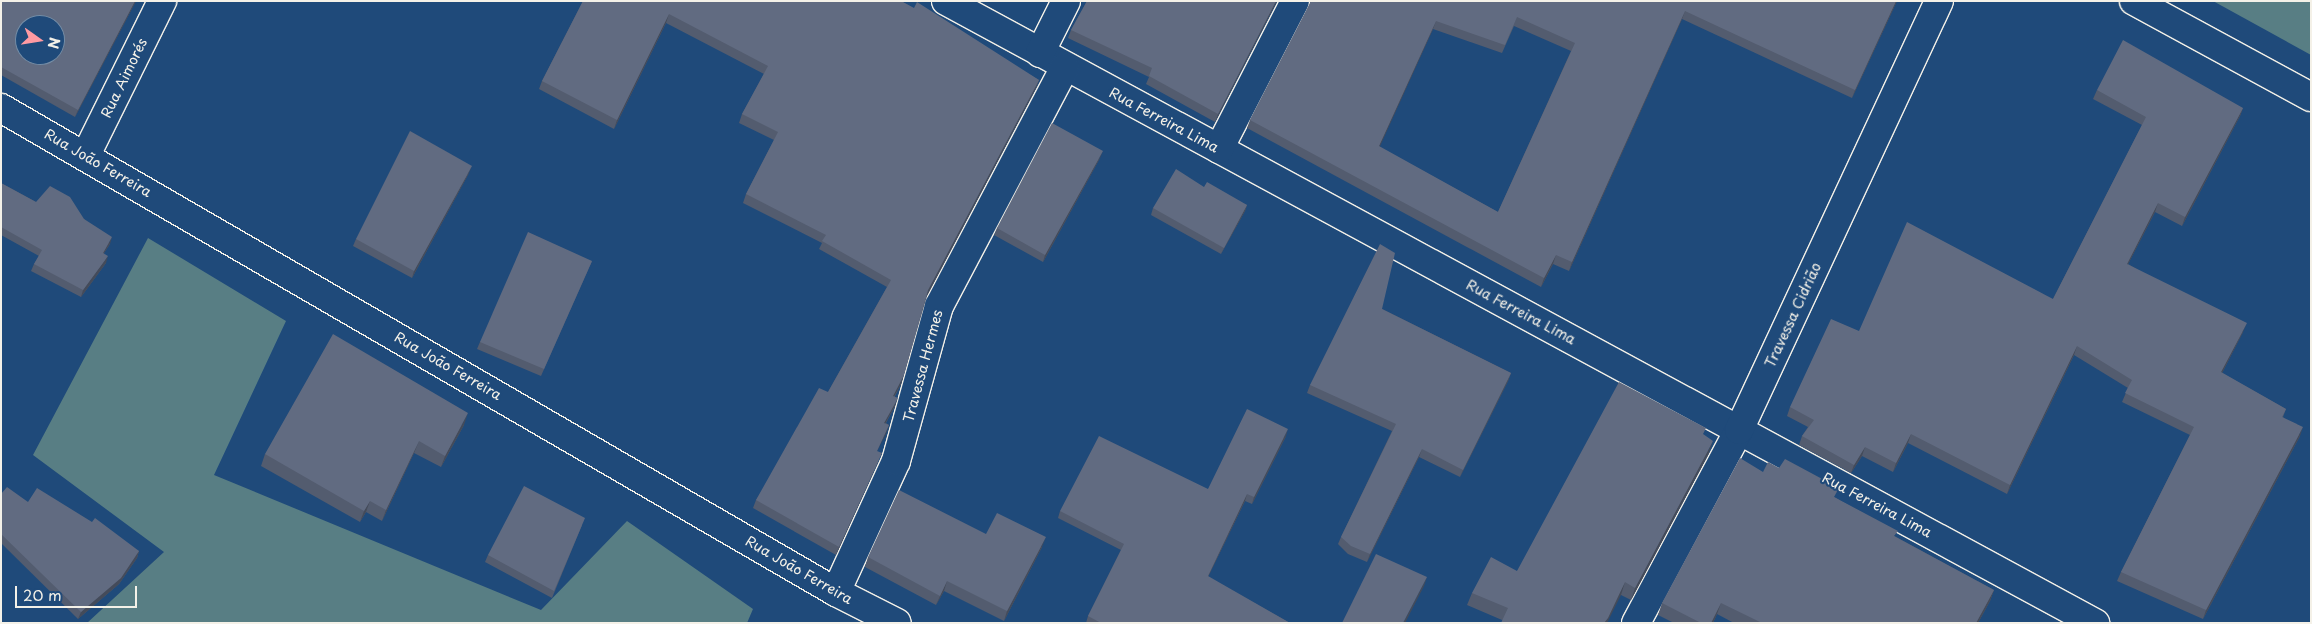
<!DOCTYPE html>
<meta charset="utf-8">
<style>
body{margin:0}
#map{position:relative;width:2312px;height:624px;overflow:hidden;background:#1f4a7a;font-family:"Playpen Sans",sans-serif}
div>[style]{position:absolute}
.green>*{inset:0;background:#587e84}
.roads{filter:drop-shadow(1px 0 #f4f1e8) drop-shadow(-1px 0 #f4f1e8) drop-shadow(0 1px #f4f1e8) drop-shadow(0 -1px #f4f1e8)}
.minor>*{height:28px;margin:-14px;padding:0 14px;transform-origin:14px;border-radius:14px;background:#1f4a7a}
.major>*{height:28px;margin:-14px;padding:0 14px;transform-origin:14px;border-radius:14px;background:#1f4a7a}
.wall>*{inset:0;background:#535c6f}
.shaded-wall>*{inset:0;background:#444b5a}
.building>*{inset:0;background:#616b81}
span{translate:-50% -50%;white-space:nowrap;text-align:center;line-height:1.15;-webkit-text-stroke:4.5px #1f4a7a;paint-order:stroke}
.street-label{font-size:14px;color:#f4f1e8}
.frame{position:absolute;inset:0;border:2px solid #f4f1e8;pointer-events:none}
.north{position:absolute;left:15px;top:15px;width:50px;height:50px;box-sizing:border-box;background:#1f4a7a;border:1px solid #748da6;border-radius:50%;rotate:103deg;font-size:14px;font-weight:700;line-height:20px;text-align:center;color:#f4f1e8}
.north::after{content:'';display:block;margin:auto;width:18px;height:22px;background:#ff9aa2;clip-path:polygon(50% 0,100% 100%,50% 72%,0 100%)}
.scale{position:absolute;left:15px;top:586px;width:122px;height:22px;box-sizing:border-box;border:2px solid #f4f1e8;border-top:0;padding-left:6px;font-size:15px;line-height:18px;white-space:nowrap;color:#f4f1e8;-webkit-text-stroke:4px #1f4a7a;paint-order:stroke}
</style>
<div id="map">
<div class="green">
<div style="clip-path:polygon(2213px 1px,2311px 1px,2311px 55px)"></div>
<div style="clip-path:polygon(148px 238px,286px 321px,214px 475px,541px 610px,627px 521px,753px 609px,747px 623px,87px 623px,164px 552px,33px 455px)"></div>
</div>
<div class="roads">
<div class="minor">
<div style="left:946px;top:1px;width:1307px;rotate:28.43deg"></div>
<div style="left:1040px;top:53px;width:58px;rotate:-63.4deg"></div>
<div style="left:1px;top:108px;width:965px;rotate:30.1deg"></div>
<div style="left:836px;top:592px;width:68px;rotate:26.9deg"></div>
<div style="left:1219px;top:149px;width:166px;rotate:-62.8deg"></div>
<div style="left:86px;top:155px;width:172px;rotate:-63.7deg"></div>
<div style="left:836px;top:592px;width:144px;rotate:-65.4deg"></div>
<div style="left:896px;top:461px;width:161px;rotate:-74.5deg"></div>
<div style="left:939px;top:306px;width:270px;rotate:-62.2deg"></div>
<div style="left:1636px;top:623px;width:219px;rotate:-61.9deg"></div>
<div style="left:1739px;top:430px;width:473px;rotate:-65deg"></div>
</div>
<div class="major">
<div style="left:2134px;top:1px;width:201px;rotate:28.5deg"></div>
</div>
</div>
<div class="wall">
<div style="clip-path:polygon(1px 1px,136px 1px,75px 117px,1px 75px)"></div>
<div style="clip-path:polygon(583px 1px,901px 1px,1039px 80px,1036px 88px,927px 296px,901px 384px,895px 396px,895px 406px,886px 423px,889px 425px,877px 451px,878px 462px,836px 555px,753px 508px,756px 500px,828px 392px,887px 287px,819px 249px,822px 243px,743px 203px,746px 194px,774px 140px,739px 123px,742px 114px,764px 74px,666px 23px,614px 129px,539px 89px,542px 81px)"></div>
<div style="clip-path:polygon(1087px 1px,1277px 1px,1215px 122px,1146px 84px,1149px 77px,1068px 38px,1071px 30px)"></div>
<div style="clip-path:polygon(evenodd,1310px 1px,1897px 1px,1852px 98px,1682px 19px,1569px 271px,1553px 264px,1541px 287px,1247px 128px,1250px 120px,1310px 4px,1310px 1px,1514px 26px,1571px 51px,1498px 212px,1379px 147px,1433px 29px,1502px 53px,1514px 26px)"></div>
<div style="clip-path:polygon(2097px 90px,2243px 108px,2240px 116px,2182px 226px,2155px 212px,2128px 264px,2243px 332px,2222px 373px,2286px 409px,2283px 417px,2300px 436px,2203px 619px,2117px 581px,2121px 572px,2190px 435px,2122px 402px,2128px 388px,2074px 355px,2007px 494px,1908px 443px,1893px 472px,1862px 456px,1851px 473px,1799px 445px,1802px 436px,1808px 427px,1787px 416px,1790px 407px,2053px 299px,2142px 125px,2093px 99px)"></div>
<div style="clip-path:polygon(1100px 158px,1043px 262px,994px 235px,997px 228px)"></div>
<div style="clip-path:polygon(469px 173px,412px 278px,353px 246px,356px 239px)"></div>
<div style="clip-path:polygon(1px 183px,36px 202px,84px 219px,110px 244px,104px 253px,106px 263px,81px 297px,31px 271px,34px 264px,39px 256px,1px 235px)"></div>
<div style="clip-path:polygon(1204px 187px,1247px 205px,1245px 211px,1221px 254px,1151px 215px,1153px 208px)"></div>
<div style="clip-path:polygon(592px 261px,541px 376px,477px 349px,480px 342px)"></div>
<div style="clip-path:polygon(1382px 309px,1511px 373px,1508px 381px,1460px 477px,1419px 457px,1367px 562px,1348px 554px,1338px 544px,1341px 537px,1392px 431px,1307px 393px,1310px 385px)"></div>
<div style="clip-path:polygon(464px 425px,441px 467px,414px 453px,382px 521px,366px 512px,360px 522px,261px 466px,265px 454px)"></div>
<div style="clip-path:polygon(1704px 435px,1709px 453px,1631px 600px,1621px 595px,1502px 620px,1467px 605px,1472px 593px,1517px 571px)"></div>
<div style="clip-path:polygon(1286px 436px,1252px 504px,1245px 501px,1208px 577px,1290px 623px,1086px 623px,1088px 616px,1121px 550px,1058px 518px,1060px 511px,1208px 489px)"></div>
<div style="clip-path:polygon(1763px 472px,1836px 498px,1896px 537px,1994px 590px,1990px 601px,1978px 623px,1734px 623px,1717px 614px,1713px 623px,1674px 623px,1658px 615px,1662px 603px)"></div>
<div style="clip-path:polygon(1px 494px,28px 502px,139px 551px,137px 558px,119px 584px,78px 619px,1px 543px)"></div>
<div style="clip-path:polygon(582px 525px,552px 598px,485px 562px,488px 555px)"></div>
<div style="clip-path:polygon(986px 534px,1042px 547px,1004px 621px,944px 591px,936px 605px,865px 567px,868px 557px)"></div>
</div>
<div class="shaded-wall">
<div style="clip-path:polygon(135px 1px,136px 1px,75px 117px,78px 110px)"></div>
<div style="clip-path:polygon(1276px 1px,1277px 1px,1215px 122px,1218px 114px)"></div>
<div style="clip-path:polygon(1896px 1px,1897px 1px,1852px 98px,1855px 90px)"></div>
<div style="clip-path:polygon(1685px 11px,1682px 19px,1569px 271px,1572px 262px)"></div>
<div style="clip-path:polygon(669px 14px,666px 23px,614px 129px,617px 120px)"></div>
<div style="clip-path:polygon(1436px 21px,1433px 29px,1376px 155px,1379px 146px)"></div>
<div style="clip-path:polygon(1039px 80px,1036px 88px,925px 299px,928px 290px)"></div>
<div style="clip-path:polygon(2243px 108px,2240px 116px,2182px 226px,2185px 217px)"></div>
<div style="clip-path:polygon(1103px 151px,1100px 158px,1043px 262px,1045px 255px)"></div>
<div style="clip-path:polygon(472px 166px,469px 173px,412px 278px,414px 271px)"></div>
<div style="clip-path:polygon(2158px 203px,2155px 212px,2124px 272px,2127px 264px)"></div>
<div style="clip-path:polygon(1247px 205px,1245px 211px,1221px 254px,1224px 248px)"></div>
<div style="clip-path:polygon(112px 237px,110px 244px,100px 259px,103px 253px)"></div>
<div style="clip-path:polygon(1556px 255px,1553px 264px,1541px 287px,1544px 278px)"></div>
<div style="clip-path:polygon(108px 256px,106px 263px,81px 297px,83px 290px)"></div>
<div style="clip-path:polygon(2247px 323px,2243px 332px,2218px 381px,2221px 372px)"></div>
<div style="clip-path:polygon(2077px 346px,2074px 355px,2007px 494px,2010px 485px)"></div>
<div style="clip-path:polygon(1511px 373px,1508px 381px,1460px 477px,1463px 470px)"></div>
<div style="clip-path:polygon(904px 375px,901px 384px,890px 404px,893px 396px)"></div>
<div style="clip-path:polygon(898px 398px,895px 406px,881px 431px,884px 423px)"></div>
<div style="clip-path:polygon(468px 413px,464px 425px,441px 467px,445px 456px)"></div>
<div style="clip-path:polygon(889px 425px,886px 434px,873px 459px,877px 451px)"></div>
<div style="clip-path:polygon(2303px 427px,2300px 436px,2203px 619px,2206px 610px)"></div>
<div style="clip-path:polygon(1288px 429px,1286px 436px,1252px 504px,1254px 497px)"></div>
<div style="clip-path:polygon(1911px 434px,1908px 443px,1893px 472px,1896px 463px)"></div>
<div style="clip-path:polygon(419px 441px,414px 453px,382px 521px,386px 510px)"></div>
<div style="clip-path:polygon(1713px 441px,1709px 453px,1631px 600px,1635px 588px)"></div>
<div style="clip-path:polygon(1865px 447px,1862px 456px,1851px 473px,1854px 465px)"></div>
<div style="clip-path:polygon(1422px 449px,1419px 457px,1367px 562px,1370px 554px)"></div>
<div style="clip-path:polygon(882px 453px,878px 462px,836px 555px,839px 547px)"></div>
<div style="clip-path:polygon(1247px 494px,1245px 501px,1205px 583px,1208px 576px)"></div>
<div style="clip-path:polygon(370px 501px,366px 512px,360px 522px,364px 511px)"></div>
<div style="clip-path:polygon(1046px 537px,1042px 547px,1004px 621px,1007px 611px)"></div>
<div style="clip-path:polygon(139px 551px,137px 558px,119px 584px,78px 619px,81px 612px)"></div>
<div style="clip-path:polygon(1427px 577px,1424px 586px,1405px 623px,1403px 623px)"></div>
<div style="clip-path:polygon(947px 581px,944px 591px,936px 605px,940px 596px)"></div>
<div style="clip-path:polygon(1625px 582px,1621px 595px,1607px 623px,1604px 623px)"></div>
<div style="clip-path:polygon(1994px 590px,1990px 601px,1978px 623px,1976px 623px)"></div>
<div style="clip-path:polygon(1721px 603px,1717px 614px,1713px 623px,1711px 623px)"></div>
</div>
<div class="building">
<div style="clip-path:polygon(evenodd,1px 1px,135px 1px,78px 110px,1px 67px,1px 1px,25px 25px,55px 25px,55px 55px,25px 55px,25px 25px)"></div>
<div style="clip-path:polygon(583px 1px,901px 1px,914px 8px,917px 2px,1039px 80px,928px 290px,904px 375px,893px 396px,898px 398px,884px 423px,889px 425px,877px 451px,882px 453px,839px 547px,756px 500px,819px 388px,828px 392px,891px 280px,822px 241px,826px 235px,746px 194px,778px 132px,742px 114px,768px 66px,669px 14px,617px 120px,542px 81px)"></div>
<div style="clip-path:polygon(1087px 1px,1276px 1px,1218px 114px,1149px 76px,1152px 68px,1071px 30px)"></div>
<div style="clip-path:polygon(evenodd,1311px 1px,1896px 1px,1855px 90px,1685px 11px,1572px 262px,1556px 255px,1544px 278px,1250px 120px,1311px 1px,1517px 17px,1575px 43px,1498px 212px,1379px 146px,1436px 21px,1505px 45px,1517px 17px)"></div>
<div style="clip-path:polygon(2123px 40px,2243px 108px,2185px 217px,2158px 203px,2127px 264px,2247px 323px,2221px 372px,2286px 409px,2282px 417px,2303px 427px,2206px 610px,2121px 572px,2194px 427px,2125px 393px,2132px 380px,2077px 346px,2010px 485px,1911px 434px,1896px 463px,1865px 447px,1854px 465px,1802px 436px,1814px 420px,1790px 407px,1831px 319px,1859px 331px,1907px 222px,2053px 299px,2146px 117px,2097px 90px)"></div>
<div style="clip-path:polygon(1052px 123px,1103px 151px,1045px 255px,997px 228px)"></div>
<div style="clip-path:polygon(410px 131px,472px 166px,414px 271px,356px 239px)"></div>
<div style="clip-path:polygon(1176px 169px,1204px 187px,1207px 182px,1247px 205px,1224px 248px,1153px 208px)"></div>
<div style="clip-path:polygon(1px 183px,36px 202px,50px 186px,70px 197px,84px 219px,112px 237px,103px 253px,108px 256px,83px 290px,34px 264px,42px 250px,1px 227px)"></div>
<div style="clip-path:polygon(528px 232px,592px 261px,544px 369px,480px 342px)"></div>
<div style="clip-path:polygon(1380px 244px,1395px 253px,1382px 309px,1511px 373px,1463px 470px,1422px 449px,1370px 554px,1351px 546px,1341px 537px,1396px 424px,1310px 385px)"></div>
<div style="clip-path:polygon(333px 334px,468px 413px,445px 456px,419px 441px,386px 510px,370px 501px,364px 511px,265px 454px)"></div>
<div style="clip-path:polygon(1619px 382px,1706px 428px,1703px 434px,1713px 441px,1635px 588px,1625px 582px,1608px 618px,1604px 623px,1501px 623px,1508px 608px,1472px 593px,1491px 557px,1517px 571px)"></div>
<div style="clip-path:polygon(1247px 409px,1288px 429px,1254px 497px,1247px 494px,1208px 576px,1290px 623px,1101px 623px,1088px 616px,1124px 544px,1060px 511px,1099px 436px,1208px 489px)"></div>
<div style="clip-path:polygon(1740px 458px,1763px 472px,1768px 462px,1779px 468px,1785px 459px,1839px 488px,1834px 497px,1898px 531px,1894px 536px,1994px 590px,1976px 623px,1762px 623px,1721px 603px,1711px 623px,1701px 623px,1662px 603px)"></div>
<div style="clip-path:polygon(524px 486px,585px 518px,554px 591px,488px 555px)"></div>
<div style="clip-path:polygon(7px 487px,28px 502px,37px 488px,92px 522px,95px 518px,139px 551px,121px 578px,81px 612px,1px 534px,1px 494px)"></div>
<div style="clip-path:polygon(899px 490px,986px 534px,997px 513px,1046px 537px,1007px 611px,947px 581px,940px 596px,868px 557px)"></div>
<div style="clip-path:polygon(1376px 554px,1427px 577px,1403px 623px,1342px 623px)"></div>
</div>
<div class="street-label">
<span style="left:124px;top:78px;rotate:-64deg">Rua Aimorés</span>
<span style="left:1164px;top:120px;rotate:28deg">Rua Ferreira Lima</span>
<span style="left:98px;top:163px;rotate:30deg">Rua João Ferreira</span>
<span style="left:1521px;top:312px;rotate:28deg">Rua Ferreira Lima</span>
<span style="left:1793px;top:315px;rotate:-65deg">Travessa Cidrião</span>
<span style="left:448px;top:366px;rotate:30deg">Rua João Ferreira</span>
<span style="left:923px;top:366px;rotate:-75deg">Travessa Hermes</span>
<span style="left:1877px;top:505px;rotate:28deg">Rua Ferreira Lima</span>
<span style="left:799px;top:570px;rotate:30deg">Rua João Ferreira</span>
</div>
<div class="frame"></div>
<div class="north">N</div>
<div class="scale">20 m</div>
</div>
